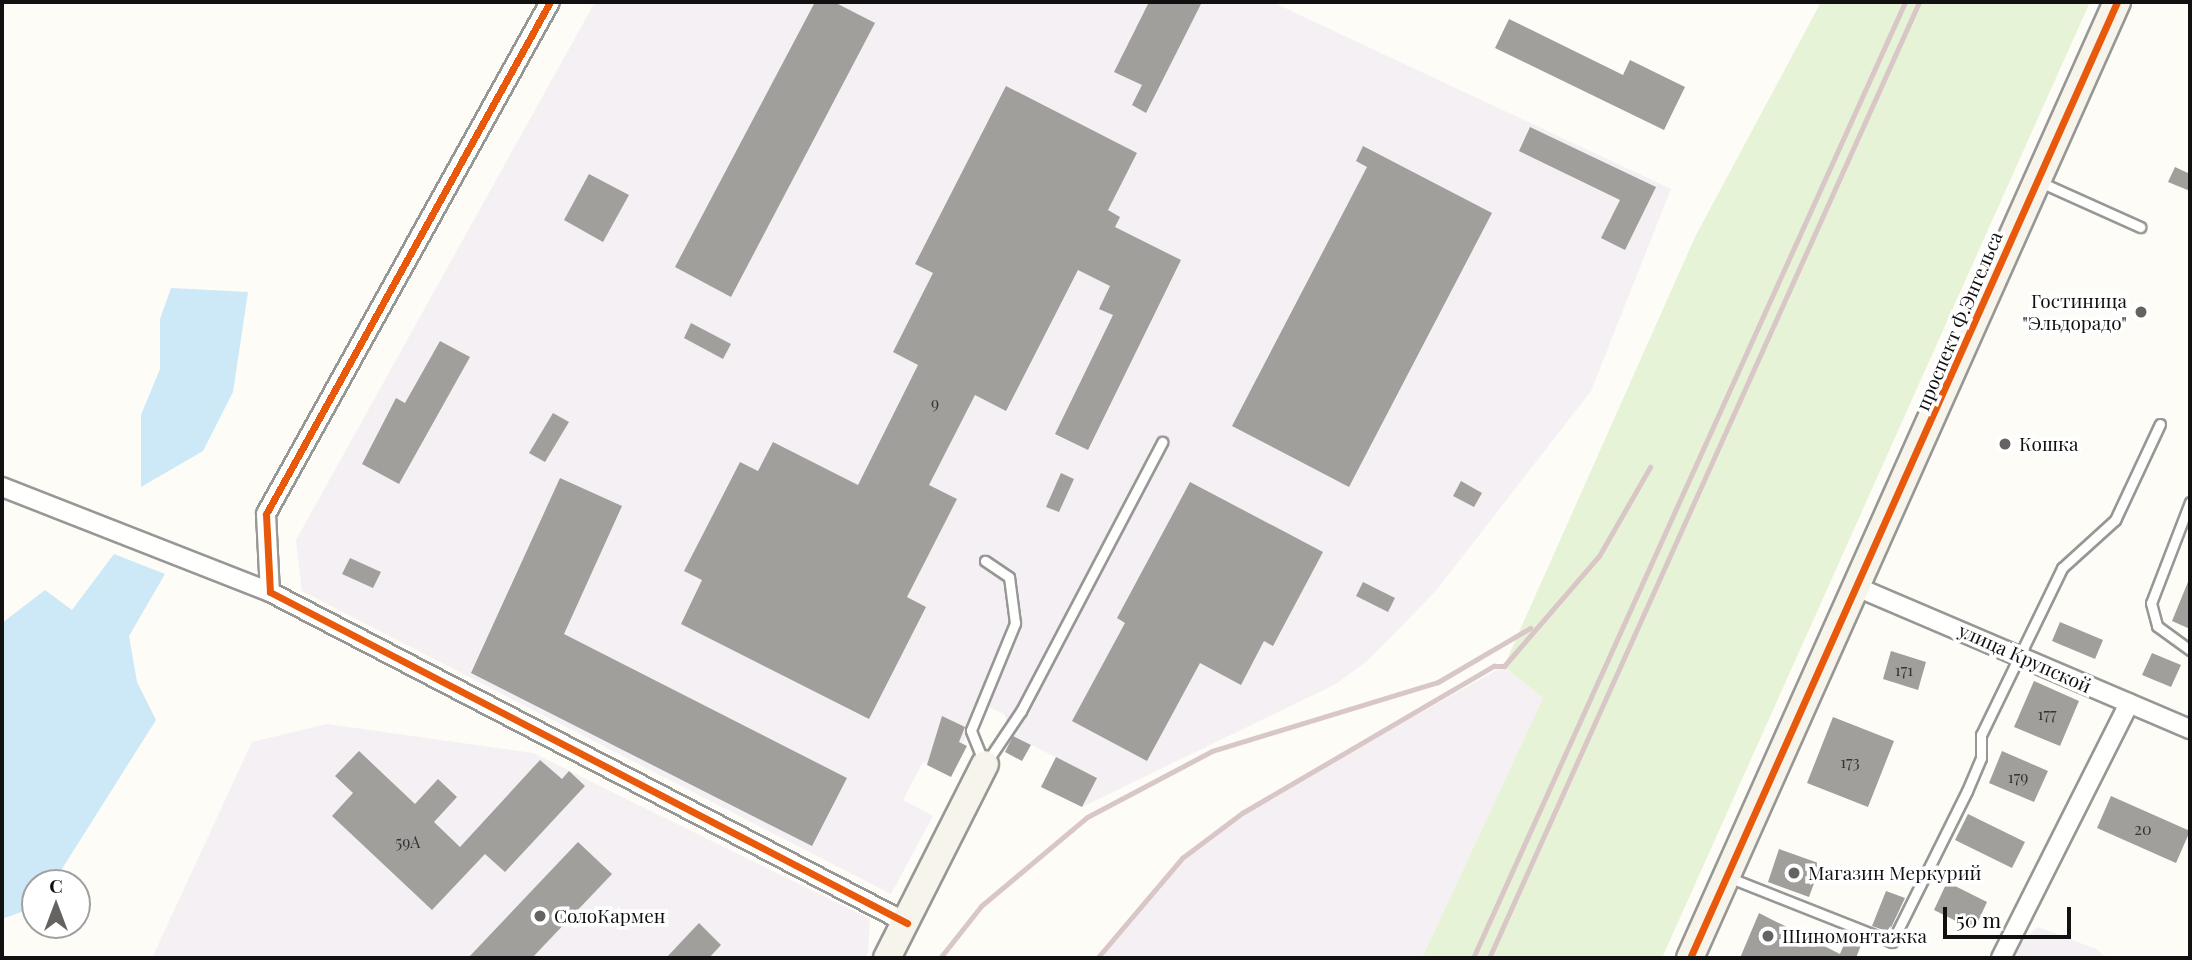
<!DOCTYPE html>
<meta charset="utf-8">
<style>
body{margin:0}
#map{position:relative;width:2192px;height:960px;overflow:hidden;background:#fdfcf7;font-family:"Playfair Display",serif}
div>[style]{position:absolute}
.industrial>*{inset:0;background:#f5f0f3}
.green>*{inset:0;background:#e7f3d7}
.water>*{inset:0;background:#cde8f7}
.building>*{inset:0;background:#a19f9c}
.roads{filter:drop-shadow(2px 0 #979795) drop-shadow(-2px 0 #979795) drop-shadow(0 2px #979795) drop-shadow(0 -2px #979795)}
.lane>*{height:9px;margin:-4.5px;padding:0 4.5px;transform-origin:4.5px;border-radius:4.5px;background:#fffffe}
.street>*{height:18px;margin:-9px;padding:0 9px;transform-origin:9px;border-radius:9px;background:#fffffe}
.secondary>*{height:26px;margin:-13px;padding:0 13px;transform-origin:13px;border-radius:13px;background:#f6f4eb}
.rail>*{height:5px;margin:-2.5px;padding:0 2.5px;transform-origin:2.5px;border-radius:2.5px;background:#d9c6c7}
.cycleway>*{height:7px;margin:-3.5px;padding:0 3.5px;transform-origin:3.5px;border-radius:3.5px;background:#e8590c}
.dots>*{width:19px;height:19px;translate:-50% -50%;box-sizing:border-box;border:4px solid #fff;border-radius:50%}
span{translate:-50% -50%;white-space:nowrap;text-align:center;line-height:1.15;-webkit-text-stroke:7px #fff;paint-order:stroke}
.number-label{font-size:16px;color:#353434}
.number-label span{-webkit-text-stroke-width:0}
.poi-label{font-size:19px;color:#111}
.right{translate:-100% -50%;text-align:right}
.left{translate:0 -50%;text-align:left}
.street-label{font-size:19px;color:#111}
.frame{position:absolute;inset:0;border:4px solid #111;pointer-events:none}
.north{position:absolute;left:21px;top:869px;width:70px;height:70px;box-sizing:border-box;background:#fff;border:2px solid #a0a0a0;border-radius:50%;rotate:0deg;font-size:19px;font-weight:700;line-height:28px;text-align:center;color:#111}
.north::after{content:'';display:block;margin:auto;width:24px;height:32px;background:#646362;clip-path:polygon(50% 0,100% 100%,50% 72%,0 100%)}
.scale{position:absolute;left:1943px;top:907px;width:128px;height:32px;box-sizing:border-box;border:4px solid #111;border-top:0;padding-left:9px;font-size:21px;line-height:24px;white-space:nowrap;color:#111;-webkit-text-stroke:5px #fff;paint-order:stroke}
</style>
<div id="map">
<div class="industrial">
<div style="clip-path:polygon(595px 2px,1272px 2px,1671px 189px,1591px 391px,1435px 592px,1367px 661px,1336px 684px,1082px 807px,1096px 777px,1013px 736px,1004px 714px,978px 702px,951px 777px,923px 762px,903px 800px,933px 816px,891px 894px,302px 591px,296px 540px)"></div>
<div style="clip-path:polygon(1504px 666px,1543px 698px,1422px 958px,1098px 958px,1182px 858px,1242px 813px)"></div>
<div style="clip-path:polygon(327px 724px,533px 753px,870px 919px,868px 952px,865px 958px,152px 958px,252px 742px)"></div>
<div style="clip-path:polygon(2038px 927px,2096px 949px,2107px 958px,2003px 958px)"></div>
</div>
<div class="green">
<div style="clip-path:polygon(1821px 2px,2090px 2px,1662px 958px,1422px 958px,1543px 698px,1504px 666px,1696px 235px)"></div>
</div>
<div class="water">
<div style="clip-path:polygon(171px 288px,248px 292px,233px 392px,203px 451px,141px 487px,141px 415px,160px 369px,160px 319px)"></div>
<div style="clip-path:polygon(114px 554px,165px 574px,129px 636px,137px 682px,156px 720px,53px 883px,35px 883px,35px 907px,2px 919px,2px 623px,45px 590px,72px 610px)"></div>
</div>
<div class="building">
<div style="clip-path:polygon(815px 2px,834px 2px,875px 23px,731px 297px,675px 267px)"></div>
<div style="clip-path:polygon(1149px 2px,1202px 2px,1146px 113px,1132px 105px,1142px 85px,1114px 72px)"></div>
<div style="clip-path:polygon(1509px 19px,1623px 75px,1630px 60px,1685px 87px,1664px 130px,1495px 48px)"></div>
<div style="clip-path:polygon(1006px 86px,1137px 153px,1108px 210px,1120px 217px,1115px 227px,1181px 260px,1088px 450px,1055px 434px,1113px 315px,1099px 309px,1110px 286px,1078px 270px,1006px 411px,975px 395px,929px 485px,957px 499px,907px 597px,926px 607px,869px 719px,681px 624px,702px 580px,684px 571px,740px 462px,758px 471px,773px 442px,858px 485px,918px 365px,893px 352px,933px 273px,915px 264px)"></div>
<div style="clip-path:polygon(1530px 127px,1656px 187px,1625px 250px,1601px 238px,1620px 200px,1519px 151px)"></div>
<div style="clip-path:polygon(1363px 146px,1492px 213px,1349px 487px,1232px 426px,1367px 167px,1356px 161px)"></div>
<div style="clip-path:polygon(2175px 167px,2190px 174px,2190px 191px,2168px 182px)"></div>
<div style="clip-path:polygon(589px 174px,629px 195px,603px 242px,564px 220px)"></div>
<div style="clip-path:polygon(691px 323px,731px 344px,723px 359px,684px 338px)"></div>
<div style="clip-path:polygon(440px 341px,470px 357px,399px 484px,362px 464px,396px 398px,405px 403px)"></div>
<div style="clip-path:polygon(553px 413px,569px 422px,545px 462px,529px 453px)"></div>
<div style="clip-path:polygon(1061px 473px,1074px 479px,1059px 512px,1046px 507px)"></div>
<div style="clip-path:polygon(560px 478px,622px 506px,564px 634px,847px 778px,812px 846px,471px 673px)"></div>
<div style="clip-path:polygon(1461px 481px,1482px 493px,1474px 507px,1453px 496px)"></div>
<div style="clip-path:polygon(1190px 482px,1323px 552px,1273px 646px,1264px 641px,1241px 685px,1200px 663px,1147px 761px,1072px 721px,1125px 623px,1117px 618px)"></div>
<div style="clip-path:polygon(350px 558px,381px 572px,373px 588px,342px 574px)"></div>
<div style="clip-path:polygon(2190px 577px,2190px 629px,2172px 621px)"></div>
<div style="clip-path:polygon(1363px 582px,1395px 598px,1388px 612px,1356px 596px)"></div>
<div style="clip-path:polygon(2060px 622px,2103px 640px,2095px 659px,2052px 641px)"></div>
<div style="clip-path:polygon(1891px 651px,1926px 662px,1918px 690px,1883px 679px)"></div>
<div style="clip-path:polygon(2152px 653px,2181px 665px,2171px 687px,2142px 675px)"></div>
<div style="clip-path:polygon(2034px 681px,2079px 701px,2060px 746px,2014px 727px)"></div>
<div style="clip-path:polygon(942px 716px,965px 727px,959px 742px,967px 746px,951px 777px,927px 765px)"></div>
<div style="clip-path:polygon(1833px 717px,1894px 741px,1868px 807px,1807px 783px)"></div>
<div style="clip-path:polygon(1013px 736px,1031px 745px,1022px 761px,1005px 752px)"></div>
<div style="clip-path:polygon(359px 751px,415px 804px,438px 779px,457px 797px,434px 822px,460px 847px,540px 760px,562px 779px,569px 771px,585px 786px,505px 872px,485px 854px,432px 910px,332px 816px,353px 793px,335px 776px)"></div>
<div style="clip-path:polygon(2002px 751px,2048px 771px,2034px 802px,1989px 783px)"></div>
<div style="clip-path:polygon(1056px 757px,1097px 778px,1082px 807px,1041px 787px)"></div>
<div style="clip-path:polygon(2111px 796px,2190px 831px,2176px 863px,2097px 828px)"></div>
<div style="clip-path:polygon(1968px 814px,2025px 842px,2012px 868px,1955px 840px)"></div>
<div style="clip-path:polygon(578px 842px,612px 874px,532px 958px,468px 958px)"></div>
<div style="clip-path:polygon(1779px 849px,1821px 864px,1809px 897px,1768px 882px)"></div>
<div style="clip-path:polygon(1947px 882px,1987px 902px,1974px 930px,1934px 910px)"></div>
<div style="clip-path:polygon(1886px 891px,1905px 898px,1889px 932px,1872px 926px)"></div>
<div style="clip-path:polygon(1759px 913px,1840px 954px,1846px 939px,1861px 945px,1856px 958px,1740px 958px)"></div>
<div style="clip-path:polygon(699px 923px,721px 945px,709px 958px,666px 958px)"></div>
</div>
<div class="roads">
<div class="lane">
<div style="left:2040px;top:182px;width:110px;rotate:24.2deg"></div>
<div style="left:2190px;top:502px;width:108px;rotate:111.1deg"></div>
<div style="left:2151px;top:603px;width:24px;rotate:75deg"></div>
<div style="left:2157px;top:626px;width:41px;rotate:36deg"></div>
<div style="left:984px;top:763px;width:35px;rotate:-112deg"></div>
<div style="left:971px;top:730px;width:116px;rotate:-67.6deg"></div>
<div style="left:1015px;top:623px;width:46px;rotate:-97.4deg"></div>
<div style="left:1009px;top:577px;width:29px;rotate:-146deg"></div>
<div style="left:986px;top:763px;width:63px;rotate:-56.1deg"></div>
<div style="left:1021px;top:711px;width:304px;rotate:-62.3deg"></div>
<div style="left:1728px;top:877px;width:176px;rotate:21.6deg"></div>
<div style="left:1892px;top:942px;width:169px;rotate:-63.6deg"></div>
<div style="left:1967px;top:791px;width:36px;rotate:-67deg"></div>
<div style="left:1981px;top:758px;width:23px;rotate:-90deg"></div>
<div style="left:1981px;top:735px;width:186px;rotate:-64.1deg"></div>
<div style="left:2062px;top:568px;width:72px;rotate:-42.2deg"></div>
<div style="left:2115px;top:520px;width:106px;rotate:-64.9deg"></div>
</div>
<div class="street">
<div style="left:550px;top:2px;width:585px;rotate:119.02deg"></div>
<div style="left:266px;top:514px;width:78px;rotate:87.1deg"></div>
<div style="left:270px;top:592px;width:718px;rotate:27.46deg"></div>
<div style="left:2px;top:487px;width:288px;rotate:21.4deg"></div>
<div style="left:1859px;top:588px;width:360px;rotate:23.1deg"></div>
<div style="left:2001px;top:958px;width:285px;rotate:-63.3deg"></div>
</div>
<div class="secondary">
<div style="left:887px;top:958px;width:217px;rotate:-63.2deg"></div>
<div style="left:1690px;top:958px;width:1047px;rotate:-65.93deg"></div>
</div>
</div>
<div class="rail">
<div style="left:1099px;top:956px;width:128px;rotate:-49.7deg"></div>
<div style="left:1182px;top:858px;width:75px;rotate:-36.9deg"></div>
<div style="left:1242px;top:813px;width:292px;rotate:-30.3deg"></div>
<div style="left:1494px;top:666px;width:10px"></div>
<div style="left:1504px;top:666px;width:145px;rotate:-49.2deg"></div>
<div style="left:1599px;top:556px;width:103px;rotate:-60.2deg"></div>
<div style="left:940px;top:958px;width:66px;rotate:-51.7deg"></div>
<div style="left:981px;top:906px;width:138px;rotate:-40deg"></div>
<div style="left:1087px;top:817px;width:141px;rotate:-27.8deg"></div>
<div style="left:1212px;top:751px;width:236px;rotate:-17deg"></div>
<div style="left:1438px;top:682px;width:107px;rotate:-30.4deg"></div>
<div style="left:1473px;top:958px;width:1049px;rotate:-65.68deg"></div>
<div style="left:1489px;top:958px;width:1048px;rotate:-65.78deg"></div>
</div>
<div class="cycleway">
<div style="left:550px;top:2px;width:585px;rotate:119.02deg"></div>
<div style="left:266px;top:514px;width:78px;rotate:87.1deg"></div>
<div style="left:270px;top:592px;width:718px;rotate:27.46deg"></div>
<div style="left:1690px;top:958px;width:1047px;rotate:-65.93deg"></div>
</div>
<div class="dots">
<div style="left:2141px;top:312px;background:#646362"></div>
<div style="left:2005px;top:444px;background:#646362"></div>
<div style="left:1794px;top:873px;background:#646362"></div>
<div style="left:540px;top:916px;background:#646362"></div>
<div style="left:1768px;top:936px;background:#646362"></div>
</div>
<div class="number-label">
<span style="left:935px;top:403px">9</span>
<span style="left:1904px;top:670px">171</span>
<span style="left:2047px;top:714px">177</span>
<span style="left:1850px;top:762px">173</span>
<span style="left:2018px;top:777px">179</span>
<span style="left:2143px;top:829px">20</span>
<span style="left:408px;top:842px">59А</span>
</div>
<div class="poi-label">
<span class="right" style="left:2127px;top:312px">Гостиница<br>"Эльдорадо"</span>
<span class="left" style="left:2019px;top:444px">Кошка</span>
<span class="left" style="left:1808px;top:873px">Магазин Меркурий</span>
<span class="left" style="left:554px;top:916px">СолоКармен</span>
<span class="left" style="left:1782px;top:936px">Шиномонтажка</span>
</div>
<div class="street-label">
<span style="left:1959px;top:321px;rotate:-67deg">проспект Ф.Энгельса</span>
<span style="left:2025px;top:658px;rotate:24deg">улица Крупской</span>
</div>
<div class="frame"></div>
<div class="north">С</div>
<div class="scale">50 m</div>
</div>
